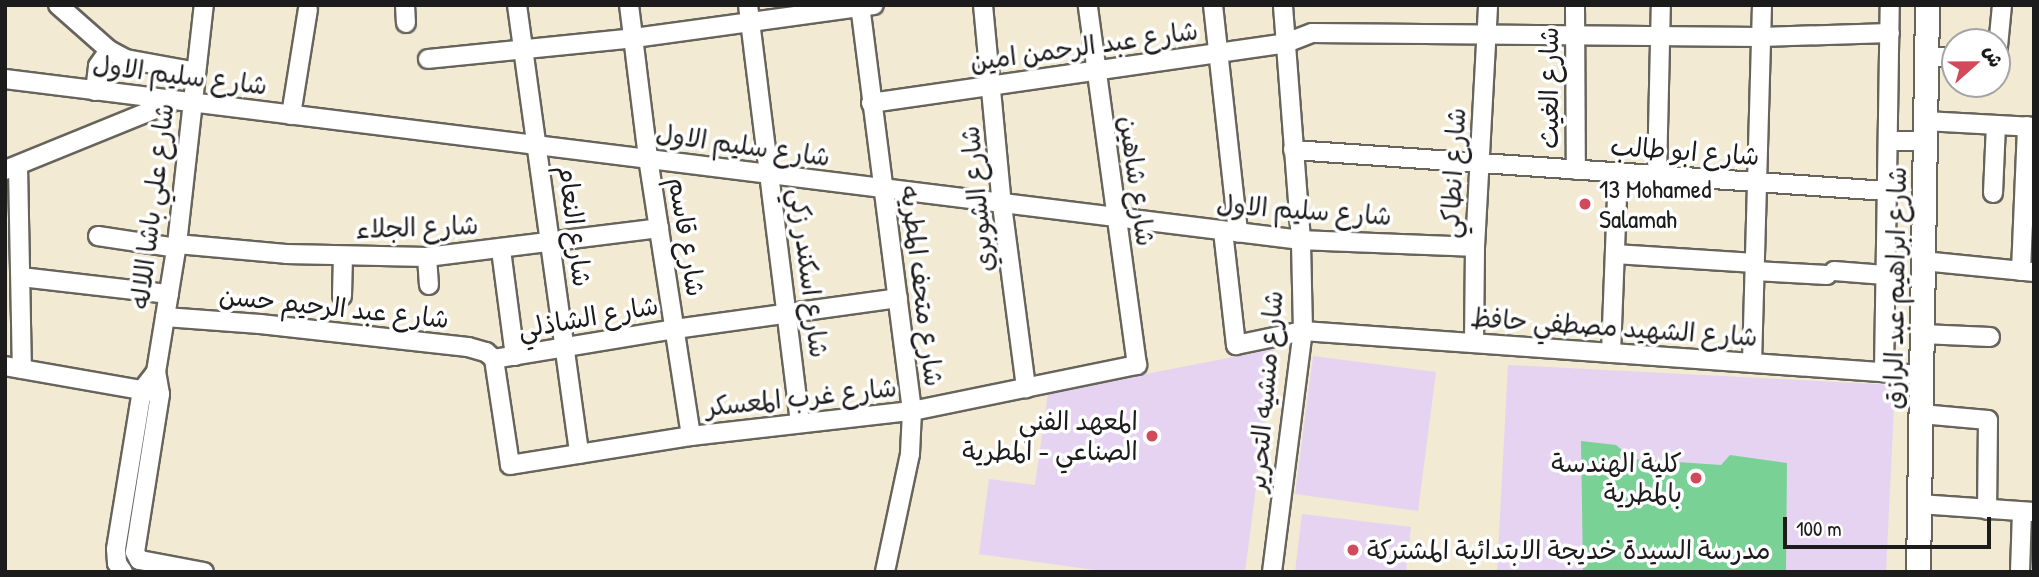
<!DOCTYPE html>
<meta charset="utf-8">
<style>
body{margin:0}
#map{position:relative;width:2039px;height:577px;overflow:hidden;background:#f2ead3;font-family:"Patrick Hand","Playpen Sans Arabic",sans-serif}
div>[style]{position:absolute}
.built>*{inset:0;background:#e5d3f1}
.green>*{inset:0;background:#79d196}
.roads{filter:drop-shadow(2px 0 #67645c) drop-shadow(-2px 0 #67645c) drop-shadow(0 2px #67645c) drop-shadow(0 -2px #67645c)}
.minor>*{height:18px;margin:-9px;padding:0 9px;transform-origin:9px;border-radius:9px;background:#fff}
.major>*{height:23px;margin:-11.5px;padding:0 11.5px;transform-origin:11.5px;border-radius:11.5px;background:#fff}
.dots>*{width:19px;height:19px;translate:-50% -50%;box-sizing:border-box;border:4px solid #fff;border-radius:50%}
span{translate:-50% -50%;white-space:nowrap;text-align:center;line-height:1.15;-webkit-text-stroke:7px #fff;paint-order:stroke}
.street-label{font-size:26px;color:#1c1c1c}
.poi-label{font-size:26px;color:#1c1c1c}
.left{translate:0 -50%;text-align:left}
.right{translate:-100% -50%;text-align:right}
.frame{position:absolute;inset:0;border:7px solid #1c1c1c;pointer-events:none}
.north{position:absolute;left:1941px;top:28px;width:70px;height:70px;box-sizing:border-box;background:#fff;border:2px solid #a4a4a4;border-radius:50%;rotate:69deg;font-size:19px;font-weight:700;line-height:28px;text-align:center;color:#1c1c1c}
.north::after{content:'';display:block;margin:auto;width:24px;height:32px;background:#d1495b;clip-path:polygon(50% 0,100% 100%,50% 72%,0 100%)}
.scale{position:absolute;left:1783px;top:517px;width:208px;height:32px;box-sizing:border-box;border:4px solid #1c1c1c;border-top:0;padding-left:9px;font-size:21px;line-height:24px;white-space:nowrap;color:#1c1c1c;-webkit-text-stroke:5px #fff;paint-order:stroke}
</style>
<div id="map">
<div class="built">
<div style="clip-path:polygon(1274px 349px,1245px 572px,1109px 572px,979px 554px,989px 479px,1035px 485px,1048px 393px)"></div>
<div style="clip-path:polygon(1313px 356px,1436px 372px,1418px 511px,1295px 494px)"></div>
<div style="clip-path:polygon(1508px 365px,1895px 385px,1886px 572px,1497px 572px)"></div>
<div style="clip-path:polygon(1302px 514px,1411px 527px,1406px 572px,1295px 572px)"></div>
</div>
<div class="green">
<div style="clip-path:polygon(1581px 441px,1616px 445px,1633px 459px,1721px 465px,1730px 455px,1787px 463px,1786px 572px,1583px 572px)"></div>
</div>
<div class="roads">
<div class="minor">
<div style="left:58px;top:5px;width:68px;rotate:41.4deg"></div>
<div style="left:109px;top:50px;width:19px;rotate:28deg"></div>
<div style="left:126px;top:59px;width:71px;rotate:10.5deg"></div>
<div style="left:405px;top:5px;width:18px;rotate:87deg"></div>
<div style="left:517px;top:5px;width:453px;rotate:82.1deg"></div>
<div style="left:629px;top:5px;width:154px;rotate:82.9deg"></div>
<div style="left:648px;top:158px;width:281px;rotate:81.2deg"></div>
<div style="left:748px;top:5px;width:421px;rotate:82.9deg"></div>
<div style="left:860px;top:5px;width:409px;rotate:82.7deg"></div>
<div style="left:912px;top:411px;width:43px;rotate:92.7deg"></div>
<div style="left:910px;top:454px;width:121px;rotate:102deg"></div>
<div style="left:983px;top:5px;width:201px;rotate:84.6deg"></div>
<div style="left:1002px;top:205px;width:185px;rotate:82.5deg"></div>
<div style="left:1213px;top:5px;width:229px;rotate:83.7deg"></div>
<div style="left:1575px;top:5px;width:165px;rotate:89.7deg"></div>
<div style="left:1926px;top:57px;width:29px"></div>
<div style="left:1997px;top:57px;width:52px;rotate:-84.5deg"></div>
<div style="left:428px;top:59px;width:207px;rotate:-5.8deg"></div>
<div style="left:634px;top:38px;width:242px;rotate:-7.8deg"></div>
<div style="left:5px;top:79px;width:1306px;rotate:7.08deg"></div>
<div style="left:1301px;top:240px;width:174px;rotate:2.3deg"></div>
<div style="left:95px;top:91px;width:25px;rotate:-83deg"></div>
<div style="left:98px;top:66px;width:19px;rotate:-55deg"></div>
<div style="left:871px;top:103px;width:419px;rotate:-8.2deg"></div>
<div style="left:1286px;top:43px;width:28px;rotate:-21deg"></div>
<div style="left:1312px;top:33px;width:449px;rotate:0.5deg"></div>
<div style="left:1761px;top:37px;width:129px;rotate:-1.8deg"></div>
<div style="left:291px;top:115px;width:107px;rotate:-80.9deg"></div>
<div style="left:1925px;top:121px;width:109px;rotate:3.2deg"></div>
<div style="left:1888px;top:141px;width:37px"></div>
<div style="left:1293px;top:150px;width:595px;rotate:3.95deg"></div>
<div style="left:18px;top:166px;width:203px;rotate:88.9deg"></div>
<div style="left:5px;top:170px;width:178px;rotate:-22.1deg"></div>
<div style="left:1657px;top:175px;width:170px;rotate:-88.7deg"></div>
<div style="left:1993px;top:193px;width:68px;rotate:-87.5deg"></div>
<div style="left:1223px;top:231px;width:115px;rotate:83.5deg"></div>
<div style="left:1236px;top:345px;width:68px;rotate:-11.8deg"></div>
<div style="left:1303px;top:331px;width:620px;rotate:4.07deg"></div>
<div style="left:98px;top:236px;width:79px;rotate:8.7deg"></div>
<div style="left:177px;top:244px;width:109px;rotate:5.2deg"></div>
<div style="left:286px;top:254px;width:141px;rotate:1.2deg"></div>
<div style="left:427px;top:257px;width:234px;rotate:-7.1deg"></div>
<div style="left:501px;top:250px;width:107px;rotate:82.5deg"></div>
<div style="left:1615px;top:254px;width:140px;rotate:3.7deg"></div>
<div style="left:427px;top:257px;width:28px;rotate:86deg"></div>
<div style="left:1923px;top:261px;width:112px;rotate:5.7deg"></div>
<div style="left:1755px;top:271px;width:72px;rotate:3.2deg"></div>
<div style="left:1834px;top:271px;width:51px;rotate:4.5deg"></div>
<div style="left:2021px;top:271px;width:145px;rotate:-87.6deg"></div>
<div style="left:21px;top:277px;width:149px;rotate:6.6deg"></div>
<div style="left:342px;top:296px;width:40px;rotate:-88.6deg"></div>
<div style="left:165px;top:317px;width:95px;rotate:4.2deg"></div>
<div style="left:260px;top:324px;width:209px;rotate:6.3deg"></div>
<div style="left:468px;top:347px;width:19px;rotate:16deg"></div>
<div style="left:486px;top:352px;width:11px;rotate:41deg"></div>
<div style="left:1922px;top:334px;width:68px;rotate:2.5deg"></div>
<div style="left:1474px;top:343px;width:96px;rotate:-89.4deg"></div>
<div style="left:1475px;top:247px;width:242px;rotate:-86.9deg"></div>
<div style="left:1611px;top:353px;width:180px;rotate:-87.8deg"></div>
<div style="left:494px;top:359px;width:107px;rotate:81.4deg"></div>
<div style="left:510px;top:465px;width:183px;rotate:-9.1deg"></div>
<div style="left:691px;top:436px;width:222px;rotate:-6.5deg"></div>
<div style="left:912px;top:411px;width:230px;rotate:-11.6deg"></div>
<div style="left:1137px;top:365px;width:363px;rotate:-97.8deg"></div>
<div style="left:494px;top:359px;width:183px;rotate:-9.4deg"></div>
<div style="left:675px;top:329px;width:225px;rotate:-7.9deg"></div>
<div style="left:1752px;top:363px;width:358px;rotate:-88.4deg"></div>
<div style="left:5px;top:366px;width:150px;rotate:10deg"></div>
<div style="left:1884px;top:371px;width:366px;rotate:-89.1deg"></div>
<div style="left:1921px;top:414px;width:67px;rotate:5.1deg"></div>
<div style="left:1988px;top:420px;width:90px;rotate:90.6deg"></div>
<div style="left:1919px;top:504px;width:115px;rotate:4deg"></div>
<div style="left:123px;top:572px;width:11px;rotate:-124deg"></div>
<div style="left:117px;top:563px;width:14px;rotate:-94deg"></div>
<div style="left:116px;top:549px;width:161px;rotate:-80.7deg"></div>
<div style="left:142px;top:390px;width:23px;rotate:-52deg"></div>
<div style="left:204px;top:572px;width:66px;rotate:-169.5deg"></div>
<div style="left:139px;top:560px;width:9px;rotate:-117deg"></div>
<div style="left:135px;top:552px;width:160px;rotate:-81deg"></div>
<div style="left:160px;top:394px;width:22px;rotate:-100deg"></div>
<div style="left:156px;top:372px;width:130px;rotate:-80.7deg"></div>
<div style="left:177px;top:244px;width:241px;rotate:-83.6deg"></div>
<div style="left:1272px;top:572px;width:243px;rotate:-82.7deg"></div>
<div style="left:1303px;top:331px;width:91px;rotate:-91.3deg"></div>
<div style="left:1301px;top:240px;width:236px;rotate:-94.4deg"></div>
<div style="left:2020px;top:572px;width:60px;rotate:-88.1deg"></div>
</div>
<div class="major">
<div style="left:1918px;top:572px;width:567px;rotate:-89.09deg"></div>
</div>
</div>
<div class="dots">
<div style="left:1585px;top:204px;background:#d1495b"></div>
<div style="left:1152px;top:436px;background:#d1495b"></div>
<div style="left:1696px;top:478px;background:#d1495b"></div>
<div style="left:1353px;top:550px;background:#d1495b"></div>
</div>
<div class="street-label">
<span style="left:1084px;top:46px;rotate:-8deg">شارع عبد الرحمن امين</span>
<span style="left:180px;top:75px;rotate:7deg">شارع سليم الاول</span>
<span style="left:1549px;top:88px;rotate:-90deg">شارع الغيث</span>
<span style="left:743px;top:145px;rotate:8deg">شارع سليم الاول</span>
<span style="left:1685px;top:151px;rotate:4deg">شارع ابو طالب</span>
<span style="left:1453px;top:173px;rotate:-87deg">شارع انطاكي</span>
<span style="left:1137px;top:181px;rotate:82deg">شارع شاهين</span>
<span style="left:977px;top:199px;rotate:-96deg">شارع الشوبري</span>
<span style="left:152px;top:206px;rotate:-83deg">شارع علي باشا اللاله</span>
<span style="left:1304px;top:210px;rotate:4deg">شارع سليم الاول</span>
<span style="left:575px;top:226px;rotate:83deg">شارع النعام</span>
<span style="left:417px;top:227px;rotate:-2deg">شارع الجلاء</span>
<span style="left:687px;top:237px;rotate:81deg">شارع قاسم</span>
<span style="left:809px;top:273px;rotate:83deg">شارع اسكندر زكي</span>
<span style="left:922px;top:286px;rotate:83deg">شارع متحف المطريه</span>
<span style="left:1895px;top:288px;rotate:-89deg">شارع ابراهيم عبد الرازق</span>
<span style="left:334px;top:307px;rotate:6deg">شارع عبد الرحيم حسن</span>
<span style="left:588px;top:317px;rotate:-10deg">شارع الشاذلي</span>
<span style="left:1614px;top:327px;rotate:4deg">شارع الشهيد مصطفي حافظ</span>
<span style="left:1265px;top:391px;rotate:-85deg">شارع منشيه التحرير</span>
<span style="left:801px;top:397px;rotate:-6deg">شارع غرب المعسكر</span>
</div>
<div class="poi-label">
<span class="left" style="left:1599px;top:204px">13 Mohamed<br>Salamah</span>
<span class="right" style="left:1138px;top:436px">المعهد الفني<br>الصناعي - المطرية</span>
<span class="right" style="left:1682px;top:478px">كلية الهندسة<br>بالمطرية</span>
<span class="left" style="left:1367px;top:550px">مدرسة السيدة خديجة الابتدائية المشتركة</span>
</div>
<div class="frame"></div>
<div class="north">ش</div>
<div class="scale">100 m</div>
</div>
